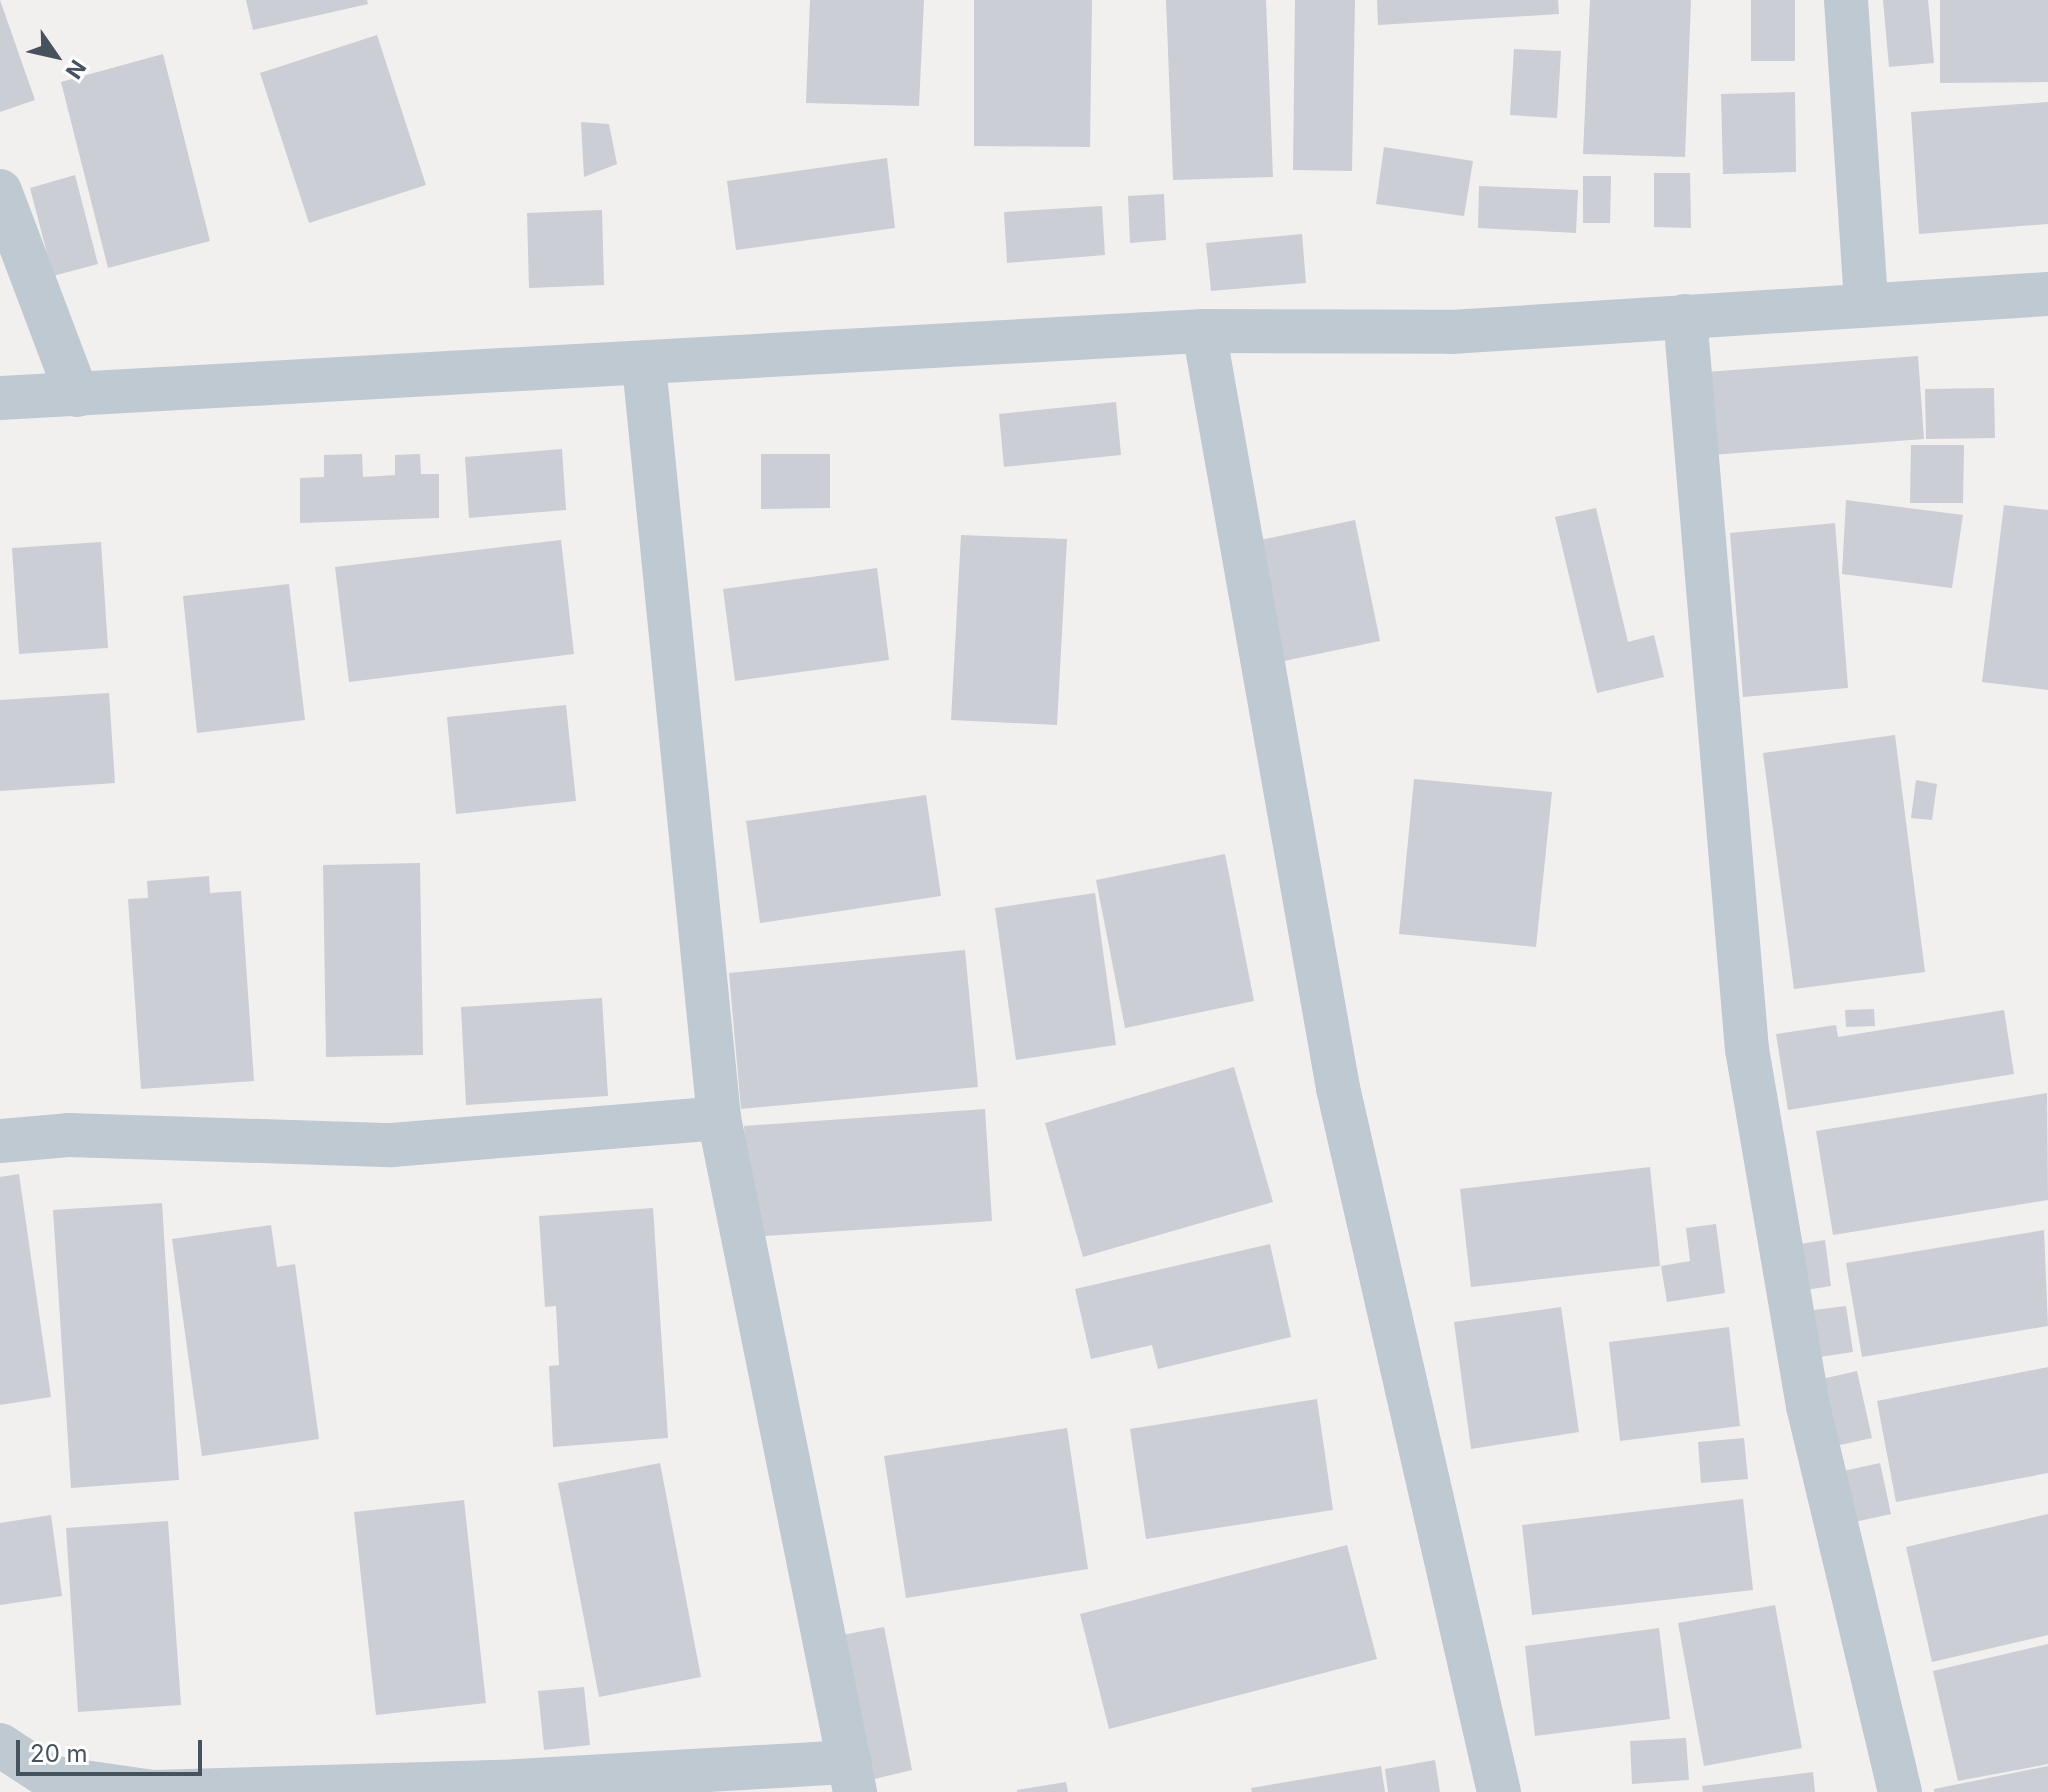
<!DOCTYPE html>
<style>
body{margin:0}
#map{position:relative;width:2048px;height:1792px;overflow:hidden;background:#f2efef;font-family:Inter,sans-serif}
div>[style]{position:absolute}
.building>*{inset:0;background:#cbced4}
.street>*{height:44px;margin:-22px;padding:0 22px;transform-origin:22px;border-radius:22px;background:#bfc9d2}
span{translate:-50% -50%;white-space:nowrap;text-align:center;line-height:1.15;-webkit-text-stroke:8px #fff;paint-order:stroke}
.north{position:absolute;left:16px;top:16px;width:80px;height:80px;-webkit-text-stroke:6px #fff;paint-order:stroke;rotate:124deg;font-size:22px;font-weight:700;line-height:32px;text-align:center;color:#46525d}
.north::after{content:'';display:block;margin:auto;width:28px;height:36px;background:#46525d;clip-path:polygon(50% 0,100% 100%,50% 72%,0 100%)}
.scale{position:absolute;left:16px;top:1740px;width:186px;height:36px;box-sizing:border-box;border:4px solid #46525d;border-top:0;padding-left:10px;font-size:24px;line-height:28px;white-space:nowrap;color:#46525d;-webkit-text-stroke:6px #fff;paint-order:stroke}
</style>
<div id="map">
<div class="building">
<div style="clip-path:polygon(0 0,35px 100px,0 112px)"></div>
<div style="clip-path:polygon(246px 0,367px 0,368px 4px,253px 30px)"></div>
<div style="clip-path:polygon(810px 0,924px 0,919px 106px,806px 103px)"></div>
<div style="clip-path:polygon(974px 0,1092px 0,1090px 147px,974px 146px)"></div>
<div style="clip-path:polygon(1166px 0,1266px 0,1273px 177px,1173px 180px)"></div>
<div style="clip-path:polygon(1295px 0,1355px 0,1352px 171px,1293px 170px)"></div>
<div style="clip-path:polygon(1377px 0,1558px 0,1559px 14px,1378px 25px)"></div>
<div style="clip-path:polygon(1590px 0,1691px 0,1685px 157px,1583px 154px)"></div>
<div style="clip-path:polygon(1751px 0,1795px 0,1795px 61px,1751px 61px)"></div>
<div style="clip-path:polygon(1883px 0,1928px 0,1934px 63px,1889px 67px)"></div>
<div style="clip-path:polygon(1940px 0,2048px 0,2048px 82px,1940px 83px)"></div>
<div style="clip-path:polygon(377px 35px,426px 185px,309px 223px,260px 73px)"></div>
<div style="clip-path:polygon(1514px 49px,1561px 51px,1557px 118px,1510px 115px)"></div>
<div style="clip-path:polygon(163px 54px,210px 241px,108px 268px,61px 82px)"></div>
<div style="clip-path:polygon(1795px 92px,1796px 172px,1723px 174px,1721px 94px)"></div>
<div style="clip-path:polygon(2048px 102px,2048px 224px,1919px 234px,1911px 112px)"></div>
<div style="clip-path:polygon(581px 122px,609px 124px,617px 164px,584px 177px)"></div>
<div style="clip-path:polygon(1384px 147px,1473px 161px,1464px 216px,1376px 204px)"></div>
<div style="clip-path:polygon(887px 158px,895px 228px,736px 250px,727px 181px)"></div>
<div style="clip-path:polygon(1654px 173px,1690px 173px,1691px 228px,1654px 227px)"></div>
<div style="clip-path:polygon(75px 175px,98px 264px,53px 276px,30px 188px)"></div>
<div style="clip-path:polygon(1583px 176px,1611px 176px,1610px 223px,1583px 223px)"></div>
<div style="clip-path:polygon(1479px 186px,1578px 190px,1576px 233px,1478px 228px)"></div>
<div style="clip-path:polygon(1164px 194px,1166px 240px,1130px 243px,1128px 196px)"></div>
<div style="clip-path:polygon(1102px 206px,1105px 255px,1007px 263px,1004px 212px)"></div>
<div style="clip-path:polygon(602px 210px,604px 285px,529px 288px,527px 213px)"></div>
<div style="clip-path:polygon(1302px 234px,1306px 283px,1211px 291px,1206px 243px)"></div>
<div style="clip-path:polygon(1918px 356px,1924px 439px,1712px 455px,1706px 372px)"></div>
<div style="clip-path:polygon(1994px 388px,1995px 438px,1926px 439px,1925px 389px)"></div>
<div style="clip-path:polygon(1116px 402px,1121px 455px,1004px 467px,999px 414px)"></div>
<div style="clip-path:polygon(1911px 445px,1964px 445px,1963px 503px,1910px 503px)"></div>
<div style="clip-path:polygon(562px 449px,566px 510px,469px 518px,465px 457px)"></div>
<div style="clip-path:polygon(362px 454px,363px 477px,395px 475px,395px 455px,420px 454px,421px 474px,439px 474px,439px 518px,300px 523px,300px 478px,324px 477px,324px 455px)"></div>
<div style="clip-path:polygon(761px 454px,830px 454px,830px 508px,761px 509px)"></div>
<div style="clip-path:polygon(1846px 500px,1963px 515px,1952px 588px,1842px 574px)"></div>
<div style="clip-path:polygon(2004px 505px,2048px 510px,2048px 690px,1982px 682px)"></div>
<div style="clip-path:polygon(1596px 508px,1628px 642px,1654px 635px,1664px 677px,1597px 693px,1555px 517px)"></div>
<div style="clip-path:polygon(1355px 520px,1380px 641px,1284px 661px,1260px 540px)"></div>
<div style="clip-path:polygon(1835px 523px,1848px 688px,1743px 697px,1730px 533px)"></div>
<div style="clip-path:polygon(961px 535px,1067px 539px,1057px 725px,951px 720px)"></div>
<div style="clip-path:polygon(561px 540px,574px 654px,349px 682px,335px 567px)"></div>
<div style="clip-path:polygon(101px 542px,108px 648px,19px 654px,12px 548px)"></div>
<div style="clip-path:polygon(877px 568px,889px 660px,735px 681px,723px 589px)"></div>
<div style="clip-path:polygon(289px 584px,305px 720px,197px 733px,183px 596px)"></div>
<div style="clip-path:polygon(109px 693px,115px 783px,0 791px,0 700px)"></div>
<div style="clip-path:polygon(566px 705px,576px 801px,456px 814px,447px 717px)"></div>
<div style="clip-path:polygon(1895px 735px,1925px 972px,1794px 989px,1763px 753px)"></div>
<div style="clip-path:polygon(1414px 779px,1552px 792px,1536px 947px,1399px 934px)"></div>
<div style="clip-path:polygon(1916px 780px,1937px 784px,1932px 820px,1911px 818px)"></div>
<div style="clip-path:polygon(926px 795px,941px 896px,760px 923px,746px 821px)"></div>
<div style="clip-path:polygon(1225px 854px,1254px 1001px,1125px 1028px,1096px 880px)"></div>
<div style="clip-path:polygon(420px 863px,423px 1055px,326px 1057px,323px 865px)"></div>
<div style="clip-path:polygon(209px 876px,210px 893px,241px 891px,254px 1081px,141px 1089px,128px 899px,148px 898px,147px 881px)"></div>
<div style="clip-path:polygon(1095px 893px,1116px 1045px,1016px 1060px,995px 908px)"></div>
<div style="clip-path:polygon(965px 950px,978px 1087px,741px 1109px,729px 973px)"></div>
<div style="clip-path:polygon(602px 998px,608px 1096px,466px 1105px,461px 1007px)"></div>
<div style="clip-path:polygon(1874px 1009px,1875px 1026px,1846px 1027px,1845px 1010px)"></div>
<div style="clip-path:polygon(2004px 1010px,2014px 1074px,1788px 1110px,1776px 1034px,1836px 1025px,1838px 1037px)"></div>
<div style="clip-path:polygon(1234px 1067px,1273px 1202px,1083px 1257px,1045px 1123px)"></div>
<div style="clip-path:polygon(2047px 1093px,2048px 1200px,1833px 1235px,1816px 1131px)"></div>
<div style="clip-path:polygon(985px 1109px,992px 1221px,750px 1237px,744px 1126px)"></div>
<div style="clip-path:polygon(1650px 1167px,1660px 1266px,1471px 1287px,1460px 1189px)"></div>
<div style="clip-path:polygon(19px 1174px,51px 1397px,0 1405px,0 1177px)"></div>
<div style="clip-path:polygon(162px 1203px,179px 1480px,71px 1488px,53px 1210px)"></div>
<div style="clip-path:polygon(653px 1208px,668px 1438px,553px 1447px,549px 1366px,559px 1365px,556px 1306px,545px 1307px,539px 1216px)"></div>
<div style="clip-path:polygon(1716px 1224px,1725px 1293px,1667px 1302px,1661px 1266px,1690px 1261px,1686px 1228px)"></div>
<div style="clip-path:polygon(271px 1225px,277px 1267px,295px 1264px,319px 1439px,202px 1456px,172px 1239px)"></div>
<div style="clip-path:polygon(2044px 1230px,2048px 1326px,1862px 1357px,1846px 1263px)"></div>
<div style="clip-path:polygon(1825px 1240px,1831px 1286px,1806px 1290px,1800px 1244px)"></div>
<div style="clip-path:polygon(1270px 1244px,1291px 1337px,1158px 1369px,1152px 1345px,1091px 1359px,1075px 1289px)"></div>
<div style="clip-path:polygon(1846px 1306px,1853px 1352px,1813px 1358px,1806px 1311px)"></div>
<div style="clip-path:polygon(1561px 1307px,1579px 1432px,1471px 1449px,1454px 1322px)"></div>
<div style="clip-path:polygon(1729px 1327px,1740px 1426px,1620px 1441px,1609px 1342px)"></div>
<div style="clip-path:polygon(2048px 1367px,2048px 1473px,1896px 1502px,1877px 1401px)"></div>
<div style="clip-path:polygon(1857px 1371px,1872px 1438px,1831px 1447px,1817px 1380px)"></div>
<div style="clip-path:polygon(1317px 1399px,1333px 1510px,1146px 1539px,1130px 1429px)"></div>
<div style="clip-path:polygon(1067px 1428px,1088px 1569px,906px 1598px,884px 1456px)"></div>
<div style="clip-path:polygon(1744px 1438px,1748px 1479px,1701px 1483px,1698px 1442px)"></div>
<div style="clip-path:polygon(660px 1463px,701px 1677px,599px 1697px,558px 1483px)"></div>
<div style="clip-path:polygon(1880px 1463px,1891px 1514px,1846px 1524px,1834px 1473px)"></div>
<div style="clip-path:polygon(1743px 1499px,1753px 1590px,1532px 1615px,1522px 1525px)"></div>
<div style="clip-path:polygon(464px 1500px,486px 1703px,376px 1715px,354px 1512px)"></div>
<div style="clip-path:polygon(2048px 1514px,2048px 1635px,1932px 1662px,1906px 1547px)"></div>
<div style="clip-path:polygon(51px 1515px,62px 1596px,0 1605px,0 1523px)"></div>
<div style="clip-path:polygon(168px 1521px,181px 1705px,78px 1712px,66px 1528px)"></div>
<div style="clip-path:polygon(1347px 1545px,1377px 1659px,1109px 1729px,1080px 1614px)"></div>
<div style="clip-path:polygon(1775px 1605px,1802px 1748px,1704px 1766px,1678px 1623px)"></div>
<div style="clip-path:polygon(884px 1627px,912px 1770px,866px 1781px,837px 1636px)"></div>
<div style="clip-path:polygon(1659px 1628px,1670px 1719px,1535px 1736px,1525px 1646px)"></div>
<div style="clip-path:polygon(2048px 1644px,2048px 1764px,1958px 1781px,1933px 1671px)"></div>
<div style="clip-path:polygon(584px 1687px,590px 1745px,544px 1750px,538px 1691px)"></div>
<div style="clip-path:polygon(1686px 1738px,1689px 1780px,1632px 1784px,1630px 1741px)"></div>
<div style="clip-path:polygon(1435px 1760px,1440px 1792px,1388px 1792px,1385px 1769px)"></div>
<div style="clip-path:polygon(1381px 1766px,1385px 1792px,1252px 1792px,1251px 1788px)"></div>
<div style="clip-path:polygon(2048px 1766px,2048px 1792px,1934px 1792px,1934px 1789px)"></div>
<div style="clip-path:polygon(1813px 1772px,1815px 1792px,1703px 1792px,1702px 1786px)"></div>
<div style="clip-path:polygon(1066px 1782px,1068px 1792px,1017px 1792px,1017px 1790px)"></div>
</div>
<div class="street">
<div style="left:1846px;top:0;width:306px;rotate:86.2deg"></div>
<div style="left:0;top:191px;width:218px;rotate:69.3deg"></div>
<div style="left:1685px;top:316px;width:736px;rotate:85.17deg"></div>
<div style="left:1747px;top:1049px;width:362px;rotate:80.3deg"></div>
<div style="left:1808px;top:1406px;width:397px;rotate:76.6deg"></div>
<div style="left:1204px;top:331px;width:769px;rotate:79.96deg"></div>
<div style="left:1338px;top:1088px;width:722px;rotate:77.12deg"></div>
<div style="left:644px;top:365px;width:757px;rotate:84.31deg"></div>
<div style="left:719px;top:1118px;width:688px;rotate:78.59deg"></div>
<div style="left:0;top:398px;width:1206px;rotate:-3.19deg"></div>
<div style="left:1204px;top:331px;width:247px;rotate:0.2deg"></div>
<div style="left:1451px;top:332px;width:598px;rotate:-3.64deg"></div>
<div style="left:0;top:1141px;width:68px;rotate:-5deg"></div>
<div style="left:68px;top:1135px;width:324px;rotate:1.8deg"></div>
<div style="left:392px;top:1145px;width:328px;rotate:-4.7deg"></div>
<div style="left:0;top:1745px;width:59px;rotate:33.1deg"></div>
<div style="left:49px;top:1777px;width:105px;rotate:8.2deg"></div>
<div style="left:153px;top:1792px;width:365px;rotate:-1.7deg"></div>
<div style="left:518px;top:1781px;width:332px;rotate:-3.3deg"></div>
</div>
<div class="north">N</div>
<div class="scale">20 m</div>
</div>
